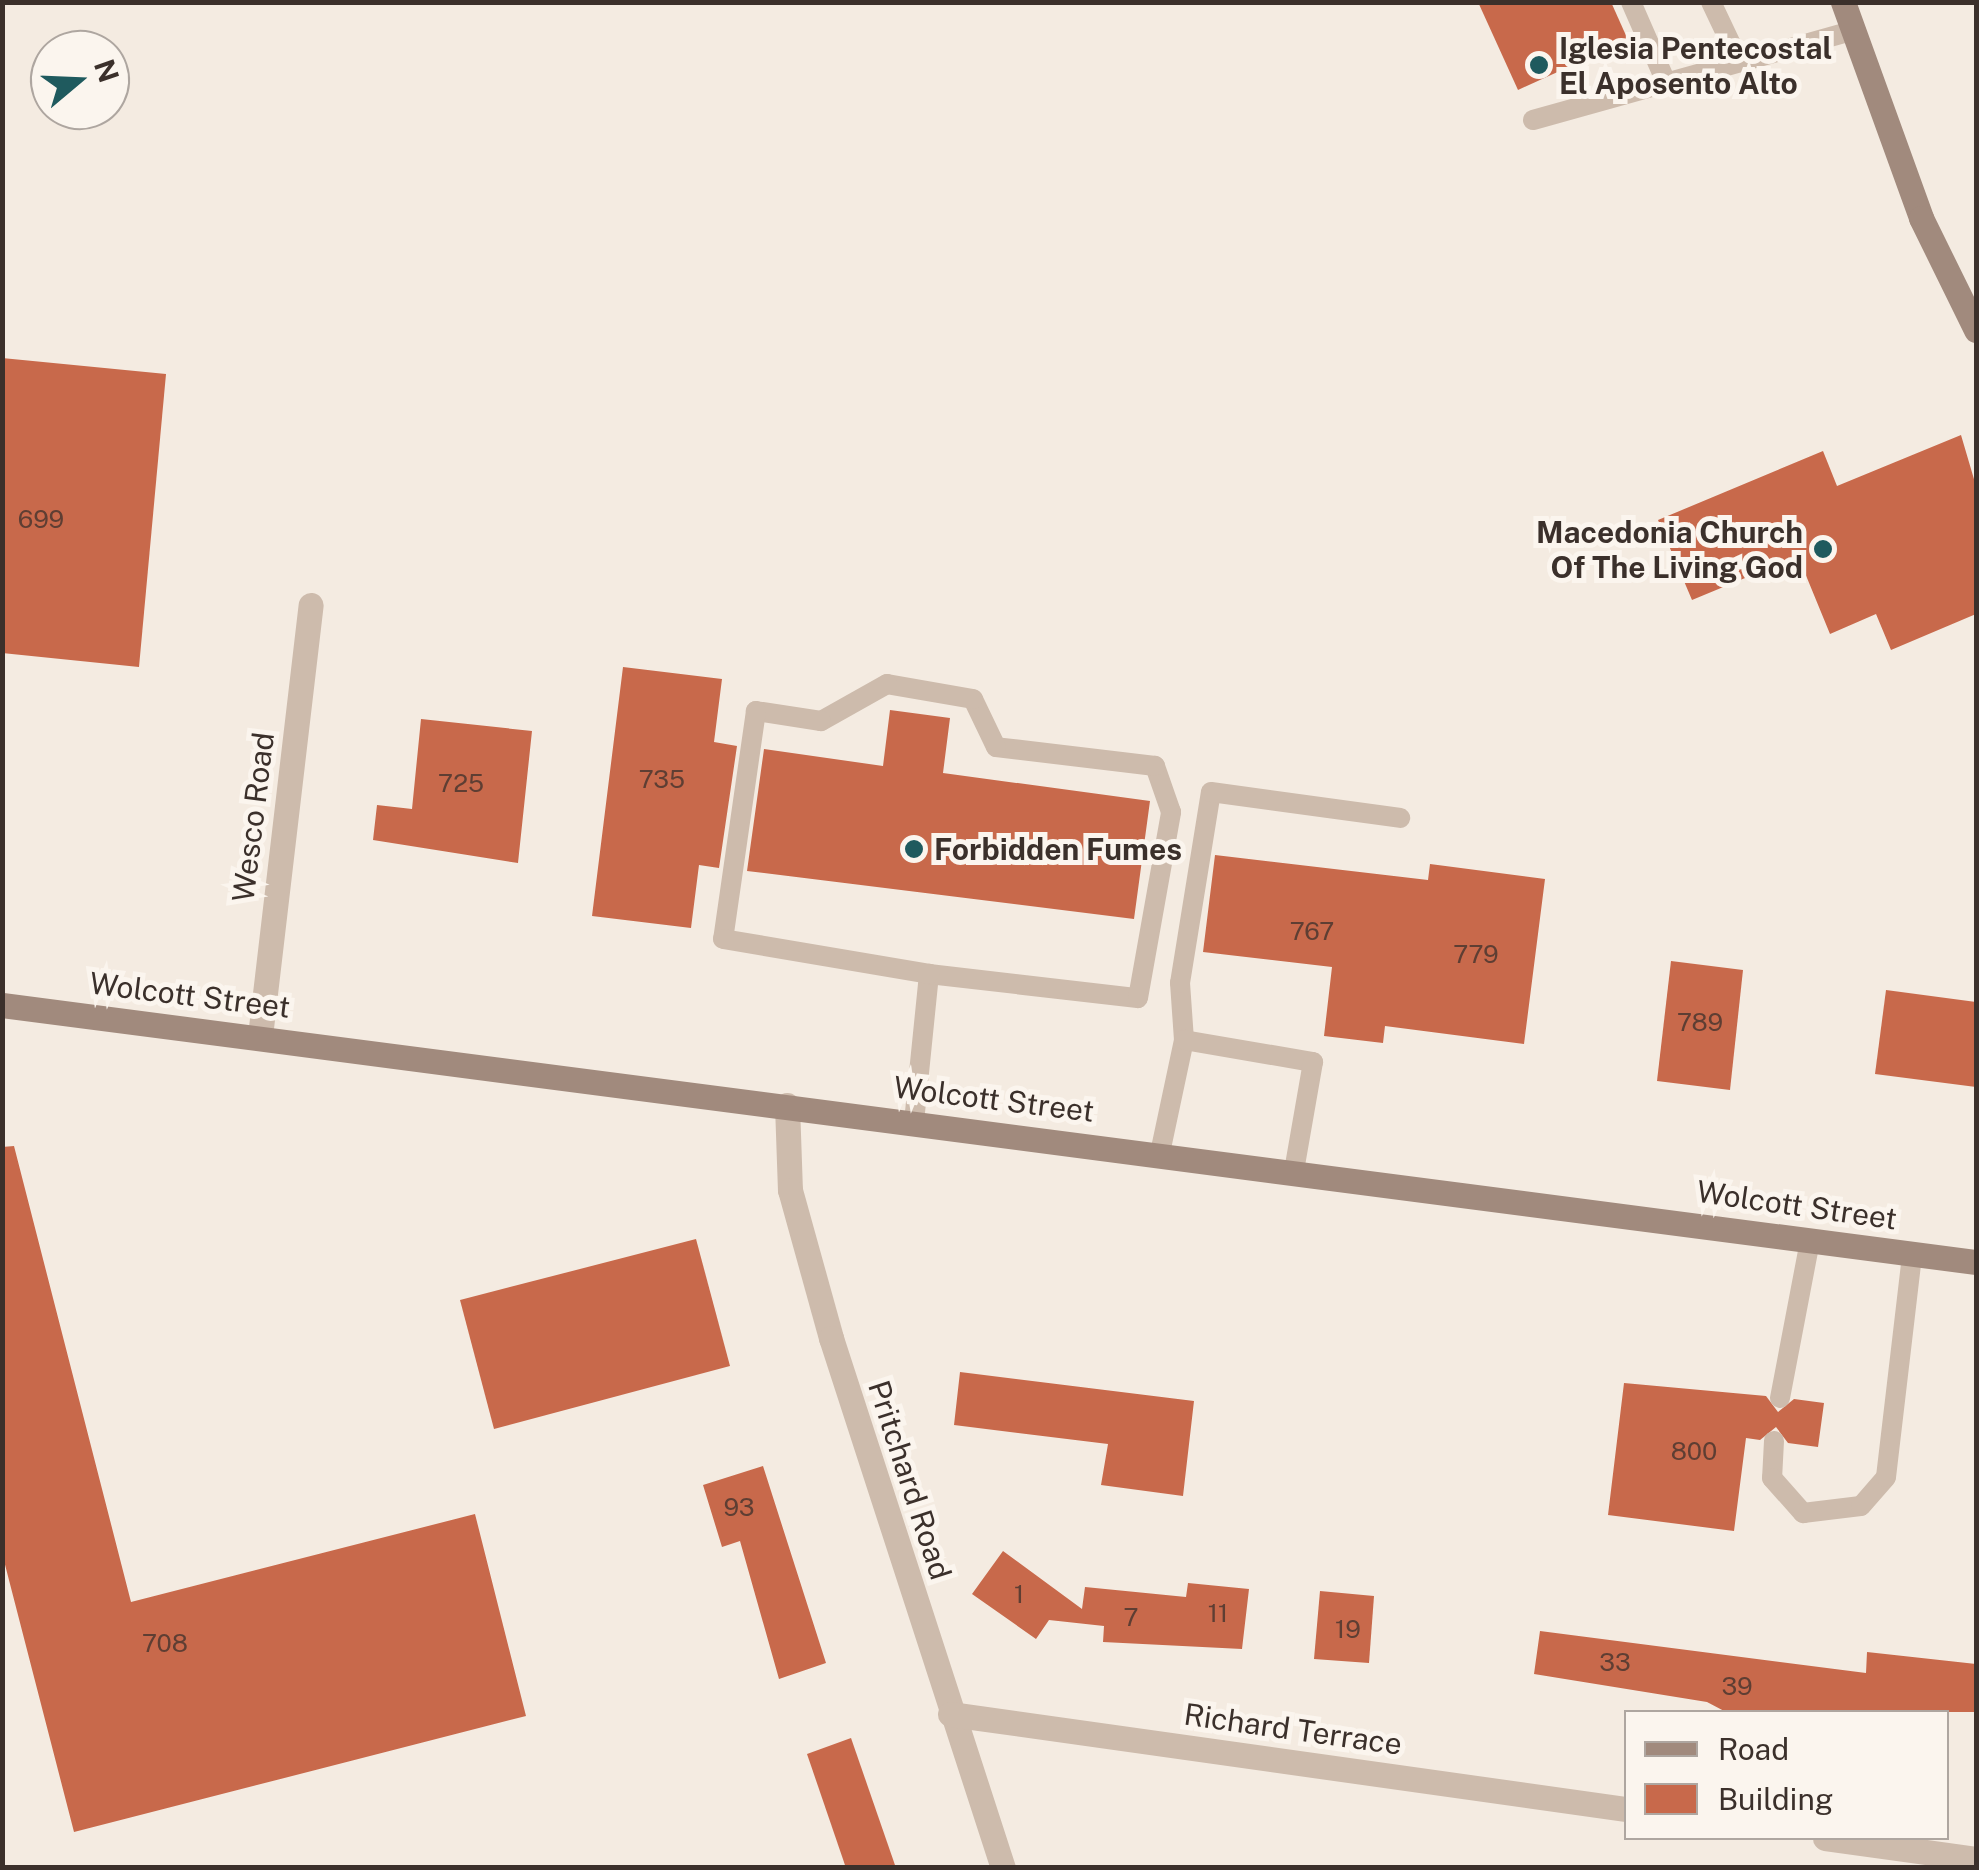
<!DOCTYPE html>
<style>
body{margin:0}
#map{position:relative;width:1979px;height:1870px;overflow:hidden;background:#f4ebe1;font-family:"Public Sans",sans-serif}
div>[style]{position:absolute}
.building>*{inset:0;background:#c8694b}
.service>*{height:20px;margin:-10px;padding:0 10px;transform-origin:10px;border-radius:10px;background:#cdbbac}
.minor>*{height:25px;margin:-12.5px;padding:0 12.5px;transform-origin:12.5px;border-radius:12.5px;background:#cdbbac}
.secondary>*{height:25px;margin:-12.5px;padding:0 12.5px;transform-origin:12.5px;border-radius:12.5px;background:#a18a7d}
.dots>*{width:28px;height:28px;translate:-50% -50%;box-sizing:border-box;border:5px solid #fbf5ee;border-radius:50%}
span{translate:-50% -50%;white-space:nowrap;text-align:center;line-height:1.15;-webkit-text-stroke:10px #fbf5ee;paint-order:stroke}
.number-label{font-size:25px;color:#5e3e33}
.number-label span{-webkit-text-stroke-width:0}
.poi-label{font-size:30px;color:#3b302b;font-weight:700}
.left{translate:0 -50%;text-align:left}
.right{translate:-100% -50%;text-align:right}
.street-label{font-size:30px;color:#3b302b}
.frame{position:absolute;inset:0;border:5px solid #3b302b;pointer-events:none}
.legend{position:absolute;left:1624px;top:1710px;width:325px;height:130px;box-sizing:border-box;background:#fbf5ee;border:2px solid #aea6a0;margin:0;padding:12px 18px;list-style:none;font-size:30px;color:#3b302b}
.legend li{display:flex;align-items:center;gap:20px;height:50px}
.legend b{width:50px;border:2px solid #aea6a0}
.north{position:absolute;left:30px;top:30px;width:100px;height:100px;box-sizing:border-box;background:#fbf5ee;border:2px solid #aea6a0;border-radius:50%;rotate:71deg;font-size:28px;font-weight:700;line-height:40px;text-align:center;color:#3b302b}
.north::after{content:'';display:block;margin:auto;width:35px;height:45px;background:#1f5a5e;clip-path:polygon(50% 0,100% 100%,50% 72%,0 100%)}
</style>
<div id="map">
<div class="building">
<div style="clip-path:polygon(1478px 2px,1611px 2px,1628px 40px,1518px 90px)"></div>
<div style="clip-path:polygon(2px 358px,166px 374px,139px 667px,2px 653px)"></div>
<div style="clip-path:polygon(1961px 435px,1976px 486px,1976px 614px,1891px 650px,1876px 614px,1830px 634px,1798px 556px,1692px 600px,1658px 520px,1823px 451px,1837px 486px)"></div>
<div style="clip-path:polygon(623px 667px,722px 679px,714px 742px,737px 746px,719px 868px,699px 865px,691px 928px,592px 916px)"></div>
<div style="clip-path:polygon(890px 710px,950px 718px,943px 773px,1150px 801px,1134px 919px,747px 871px,764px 749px,883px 766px)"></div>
<div style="clip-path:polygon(421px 719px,532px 731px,518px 863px,373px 840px,377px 805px,412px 809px)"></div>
<div style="clip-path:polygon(1215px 855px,1428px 880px,1430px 864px,1545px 879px,1524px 1044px,1385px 1026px,1383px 1043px,1324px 1036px,1332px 967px,1203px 952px)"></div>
<div style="clip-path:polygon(1671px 961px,1743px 970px,1730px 1090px,1657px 1081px)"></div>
<div style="clip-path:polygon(1886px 990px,1976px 1002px,1976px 1087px,1875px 1074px)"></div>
<div style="clip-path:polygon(14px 1146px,131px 1602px,475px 1514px,526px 1716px,74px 1832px,2px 1553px,2px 1147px)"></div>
<div style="clip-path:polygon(696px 1239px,730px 1366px,494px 1429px,460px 1300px)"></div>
<div style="clip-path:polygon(960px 1372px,1194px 1401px,1183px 1496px,1101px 1485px,1108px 1444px,954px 1425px)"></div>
<div style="clip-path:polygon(1624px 1383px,1766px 1396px,1778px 1412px,1794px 1399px,1824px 1403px,1818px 1447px,1788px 1443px,1776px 1427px,1760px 1440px,1746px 1438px,1734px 1531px,1608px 1515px)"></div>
<div style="clip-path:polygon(763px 1466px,826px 1663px,779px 1679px,740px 1541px,722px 1547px,703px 1485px)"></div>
<div style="clip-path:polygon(1003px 1551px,1082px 1609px,1085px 1587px,1186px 1597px,1188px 1583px,1249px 1589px,1242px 1649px,1103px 1642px,1104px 1626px,1049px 1620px,1036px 1639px,972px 1594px)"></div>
<div style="clip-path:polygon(1320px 1591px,1374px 1596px,1369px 1663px,1314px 1659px)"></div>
<div style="clip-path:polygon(1540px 1631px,1866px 1673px,1867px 1652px,1976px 1664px,1976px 1712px,1726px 1712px,1707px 1702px,1534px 1674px)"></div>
<div style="clip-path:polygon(851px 1738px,896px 1868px,846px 1868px,807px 1754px)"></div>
</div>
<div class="service">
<div style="left:1631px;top:2px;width:87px;rotate:66.4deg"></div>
<div style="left:1711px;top:2px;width:65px;rotate:64.6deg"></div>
<div style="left:1533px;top:120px;width:331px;rotate:-15.6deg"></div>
<div style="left:1184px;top:1040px;width:57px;rotate:-94deg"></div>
<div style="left:1180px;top:983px;width:193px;rotate:-80.8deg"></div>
<div style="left:1211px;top:792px;width:191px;rotate:7.8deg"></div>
<div style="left:914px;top:1122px;width:149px;rotate:-84.2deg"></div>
<div style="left:929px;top:974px;width:210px;rotate:6.6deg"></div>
<div style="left:1138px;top:998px;width:189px;rotate:-79.9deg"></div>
<div style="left:1171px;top:812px;width:49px;rotate:-109.2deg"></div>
<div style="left:1155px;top:766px;width:160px;rotate:-173.2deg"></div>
<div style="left:996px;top:747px;width:53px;rotate:-115.6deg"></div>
<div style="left:973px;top:699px;width:87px;rotate:-170.1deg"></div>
<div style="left:887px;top:684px;width:76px;rotate:150.7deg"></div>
<div style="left:821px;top:721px;width:66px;rotate:-171.3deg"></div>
<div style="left:756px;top:711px;width:230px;rotate:98.2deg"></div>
<div style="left:723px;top:939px;width:209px;rotate:9.6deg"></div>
<div style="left:1160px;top:1153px;width:116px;rotate:-78deg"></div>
<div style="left:1184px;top:1040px;width:131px;rotate:9.7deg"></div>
<div style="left:1313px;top:1062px;width:111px;rotate:99.9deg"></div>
<div style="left:1780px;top:1398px;width:161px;rotate:-79.2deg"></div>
<div style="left:1774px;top:1441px;width:37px;rotate:93deg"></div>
<div style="left:1772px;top:1478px;width:47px;rotate:48.5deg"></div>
<div style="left:1803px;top:1513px;width:58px;rotate:-6.9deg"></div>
<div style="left:1861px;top:1506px;width:38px;rotate:-49deg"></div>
<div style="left:1886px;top:1477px;width:225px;rotate:-83.3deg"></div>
</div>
<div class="minor">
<div style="left:260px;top:1036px;width:434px;rotate:-83.3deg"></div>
<div style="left:787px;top:1105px;width:85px;rotate:88deg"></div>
<div style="left:790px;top:1190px;width:154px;rotate:74.5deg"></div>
<div style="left:831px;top:1338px;width:557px;rotate:72.02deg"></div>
<div style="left:950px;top:1714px;width:683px;rotate:8deg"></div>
<div style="left:1825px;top:1838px;width:152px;rotate:7.9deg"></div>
</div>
<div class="secondary">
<div style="left:1843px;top:2px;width:230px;rotate:70.1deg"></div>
<div style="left:1921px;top:218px;width:125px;rotate:63.8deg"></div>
<div style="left:2px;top:1005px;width:1991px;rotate:7.42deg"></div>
</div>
<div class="dots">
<div style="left:1539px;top:65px;background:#1f5a5e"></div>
<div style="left:1823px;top:549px;background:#1f5a5e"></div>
<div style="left:914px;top:849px;background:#1f5a5e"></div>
</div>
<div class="number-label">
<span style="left:41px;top:519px">699</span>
<span style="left:662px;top:779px">735</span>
<span style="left:461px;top:783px">725</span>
<span style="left:1312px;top:931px">767</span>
<span style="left:1476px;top:954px">779</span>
<span style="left:1700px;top:1022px">789</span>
<span style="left:1694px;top:1451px">800</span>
<span style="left:739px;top:1507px">93</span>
<span style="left:1019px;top:1594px">1</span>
<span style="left:1218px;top:1613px">11</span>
<span style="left:1131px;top:1617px">7</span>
<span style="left:1348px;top:1629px">19</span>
<span style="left:165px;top:1643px">708</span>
<span style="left:1615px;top:1662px">33</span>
<span style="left:1737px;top:1686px">39</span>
</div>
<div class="poi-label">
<span class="left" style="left:1559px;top:65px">Iglesia Pentecostal<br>El Aposento Alto</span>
<span class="right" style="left:1803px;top:549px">Macedonia Church<br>Of The Living God</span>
<span class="left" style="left:934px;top:849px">Forbidden Fumes</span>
</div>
<div class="street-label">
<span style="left:253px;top:817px;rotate:-83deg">Wesco Road</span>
<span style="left:190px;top:995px;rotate:7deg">Wolcott Street</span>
<span style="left:994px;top:1099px;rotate:7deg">Wolcott Street</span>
<span style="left:1797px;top:1205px;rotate:8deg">Wolcott Street</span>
<span style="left:910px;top:1480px;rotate:72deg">Pritchard Road</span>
<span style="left:1293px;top:1729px;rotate:8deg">Richard Terrace</span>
</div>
<div class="frame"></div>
<ul class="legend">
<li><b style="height:12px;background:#a18a7d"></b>Road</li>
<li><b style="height:28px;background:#c8694b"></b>Building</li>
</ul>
<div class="north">N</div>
</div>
